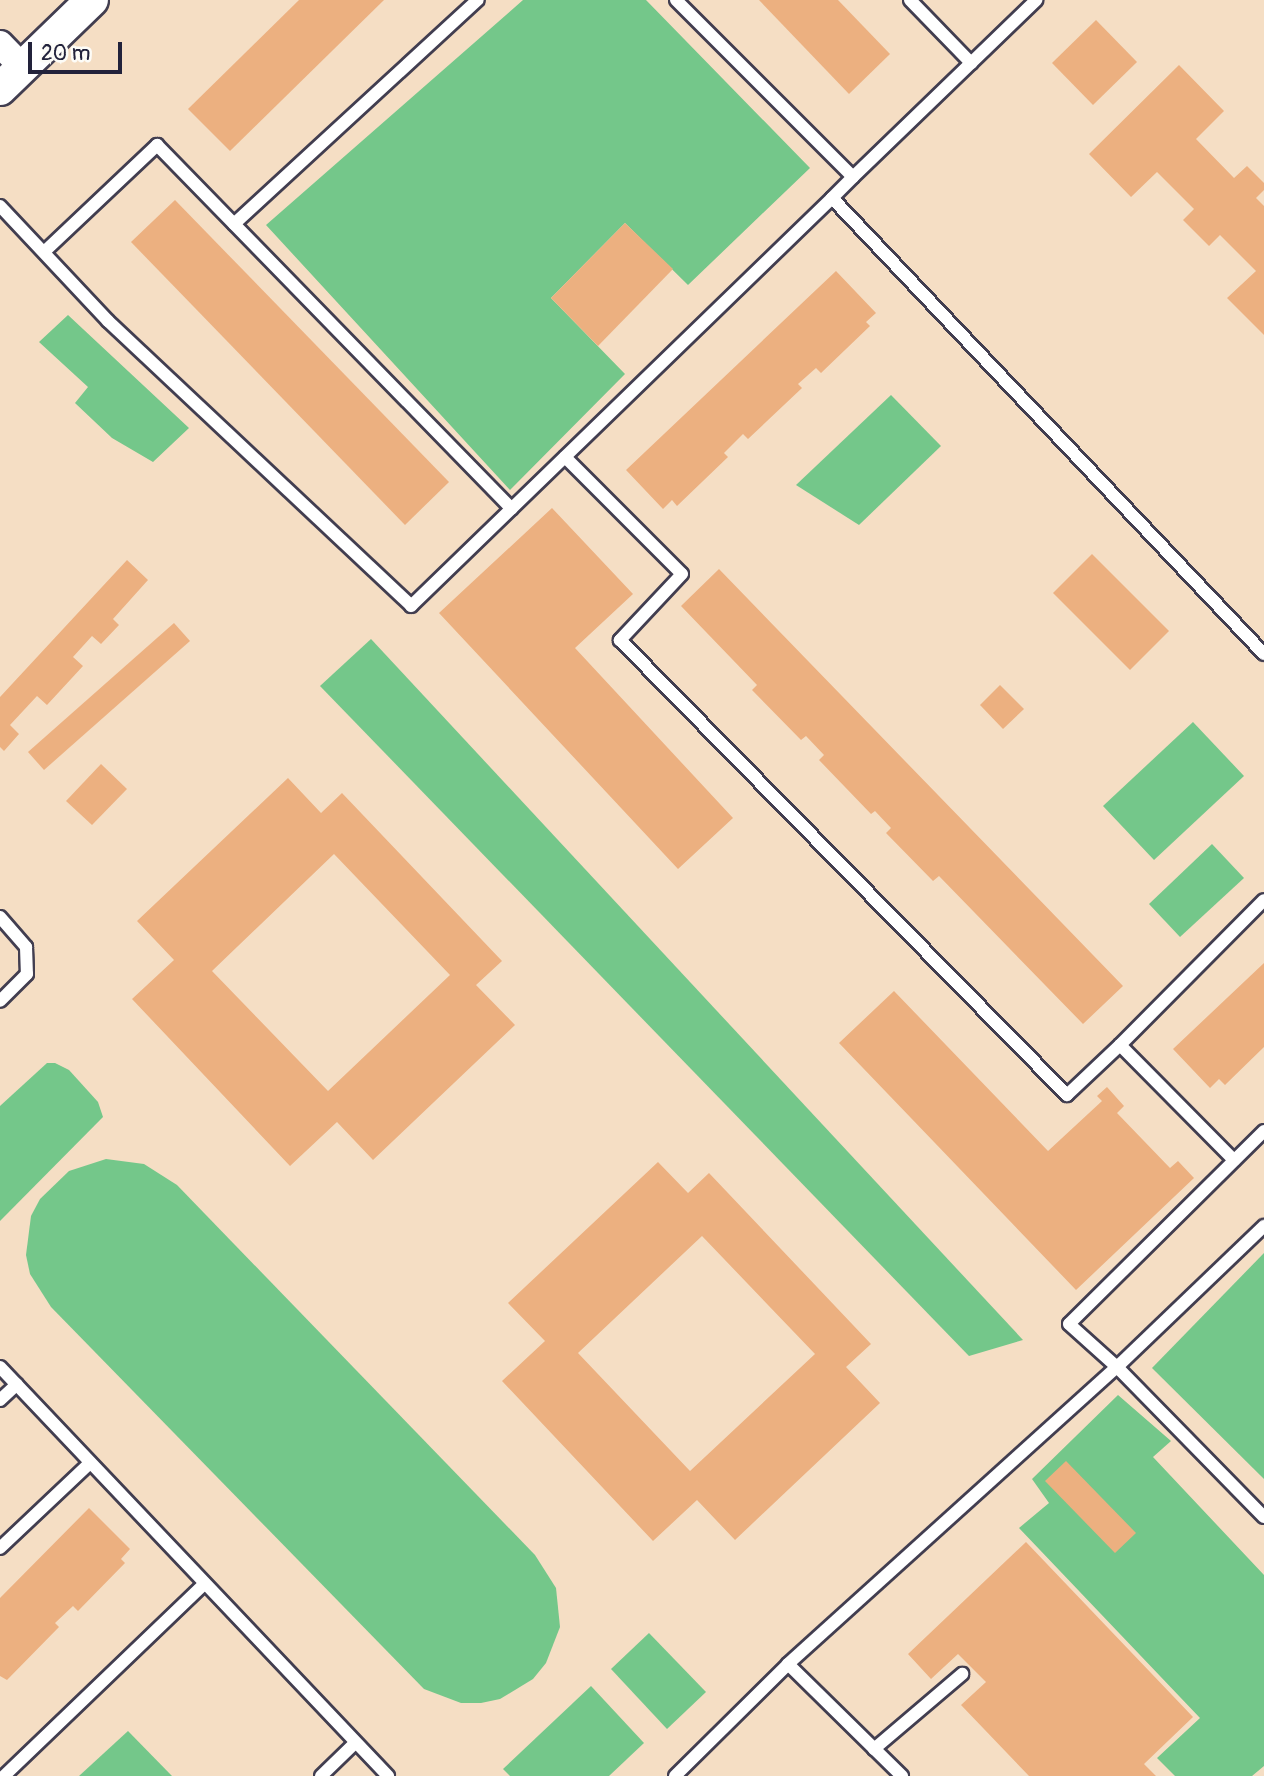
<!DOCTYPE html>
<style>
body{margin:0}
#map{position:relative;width:1264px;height:1776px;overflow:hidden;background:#f5dec4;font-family:Pangolin,sans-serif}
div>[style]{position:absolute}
.green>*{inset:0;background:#74c78a}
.building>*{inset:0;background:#ecb080}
.roads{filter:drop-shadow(2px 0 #423e50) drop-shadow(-2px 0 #423e50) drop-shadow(0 2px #423e50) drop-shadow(0 -2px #423e50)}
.service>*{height:12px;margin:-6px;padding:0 6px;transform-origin:6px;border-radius:6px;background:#fff}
.minor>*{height:26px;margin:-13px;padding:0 13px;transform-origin:13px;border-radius:13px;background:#fff}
.tertiary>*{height:32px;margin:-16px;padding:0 16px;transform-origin:16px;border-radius:16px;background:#fff}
span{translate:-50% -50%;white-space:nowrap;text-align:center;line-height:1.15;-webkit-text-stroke:7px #fdfcf7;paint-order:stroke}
.scale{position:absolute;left:28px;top:42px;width:94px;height:32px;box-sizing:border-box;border:4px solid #22223b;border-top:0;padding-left:9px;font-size:21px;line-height:24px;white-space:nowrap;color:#22223b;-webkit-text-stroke:5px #fdfcf7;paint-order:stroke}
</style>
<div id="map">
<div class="green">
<div style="clip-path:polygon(523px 0,646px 0,810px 168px,688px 285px,625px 223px,551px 298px,625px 374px,510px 490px,266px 225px)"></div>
<div style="clip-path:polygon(68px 315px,189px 428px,153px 462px,112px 438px,75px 403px,88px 387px,39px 342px)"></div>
<div style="clip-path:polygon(891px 395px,941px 446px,859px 525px,796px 485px)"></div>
<div style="clip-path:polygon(371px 639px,1023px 1340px,969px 1356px,320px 686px)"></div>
<div style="clip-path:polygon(1193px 722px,1244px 776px,1154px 860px,1103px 806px)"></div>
<div style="clip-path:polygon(1212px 844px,1244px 878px,1180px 937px,1149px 904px)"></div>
<div style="clip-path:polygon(47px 1063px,55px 1063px,69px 1070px,98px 1102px,103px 1117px,0 1221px,0 1106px)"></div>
<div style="clip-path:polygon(106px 1159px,144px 1164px,177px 1185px,535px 1555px,556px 1588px,560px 1627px,546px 1663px,533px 1679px,500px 1699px,481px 1703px,461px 1703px,424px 1689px,51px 1307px,30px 1274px,26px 1255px,31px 1216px,40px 1199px,69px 1171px)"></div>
<div style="clip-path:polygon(1264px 1253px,1264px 1479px,1152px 1368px)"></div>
<div style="clip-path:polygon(1118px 1395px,1171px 1441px,1153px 1457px,1264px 1575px,1264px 1766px,1252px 1776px,1175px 1776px,1157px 1758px,1200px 1718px,1019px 1528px,1049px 1503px,1032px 1479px)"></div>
<div style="clip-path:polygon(649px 1633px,706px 1692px,667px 1729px,611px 1669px)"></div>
<div style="clip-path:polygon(591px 1686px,644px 1743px,609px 1776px,510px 1776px,503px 1769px)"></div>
<div style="clip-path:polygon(128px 1731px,172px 1776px,79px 1776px)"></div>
</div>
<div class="building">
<div style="clip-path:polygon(299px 0,384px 0,230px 151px,188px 109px)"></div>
<div style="clip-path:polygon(759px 0,838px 0,890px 54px,849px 94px)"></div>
<div style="clip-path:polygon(1096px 20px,1137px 62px,1093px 105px,1052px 63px)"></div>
<div style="clip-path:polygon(1179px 65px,1224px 111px,1196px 139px,1234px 178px,1247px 166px,1264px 183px,1264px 190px,1256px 198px,1264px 206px,1264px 335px,1227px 298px,1256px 271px,1220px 235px,1209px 246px,1183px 220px,1194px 209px,1157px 172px,1131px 197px,1089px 154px)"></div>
<div style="clip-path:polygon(175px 200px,449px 482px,405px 525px,131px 242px)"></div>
<div style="clip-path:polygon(625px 223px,673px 269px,598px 346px,551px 298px)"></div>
<div style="clip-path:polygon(836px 271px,876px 313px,866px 322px,870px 326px,821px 373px,816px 368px,798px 384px,802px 388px,748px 439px,743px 434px,724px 453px,728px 457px,677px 506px,672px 500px,663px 509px,626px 470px)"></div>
<div style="clip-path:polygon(552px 508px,633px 594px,575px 648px,733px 818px,678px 869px,439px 613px)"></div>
<div style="clip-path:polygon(1092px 554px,1169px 631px,1130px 670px,1053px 593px)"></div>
<div style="clip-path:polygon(127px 560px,148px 580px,113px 619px,119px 625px,101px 644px,92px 636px,73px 657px,83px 666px,47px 705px,37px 696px,10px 725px,19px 734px,4px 751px,0 747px,0 697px)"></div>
<div style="clip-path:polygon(719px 569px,1123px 986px,1083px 1024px,939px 876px,933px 881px,886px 833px,891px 828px,875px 811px,871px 814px,819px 760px,824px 755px,806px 736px,801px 740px,752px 690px,757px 685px,681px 606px)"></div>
<div style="clip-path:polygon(174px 623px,190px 641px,44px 770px,28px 752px)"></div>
<div style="clip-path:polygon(1000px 685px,1024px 709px,1003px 729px,980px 705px)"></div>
<div style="clip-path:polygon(101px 764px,127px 789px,92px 825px,66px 801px)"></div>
<div style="clip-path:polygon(evenodd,288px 778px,321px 813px,342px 793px,502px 961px,476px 985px,515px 1025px,373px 1160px,337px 1122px,290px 1166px,132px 999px,174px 960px,137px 921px,288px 778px,334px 854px,450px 975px,328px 1091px,212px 971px,334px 854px)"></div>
<div style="clip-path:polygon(1264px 963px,1264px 1047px,1225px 1085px,1219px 1079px,1210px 1088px,1173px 1049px)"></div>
<div style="clip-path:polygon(894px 991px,1048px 1151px,1102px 1101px,1097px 1096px,1107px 1087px,1124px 1106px,1117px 1113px,1170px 1168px,1178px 1161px,1194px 1178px,1076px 1290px,839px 1043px)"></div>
<div style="clip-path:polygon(evenodd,658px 1162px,688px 1193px,709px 1173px,871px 1344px,846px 1367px,880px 1403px,735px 1540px,697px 1500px,653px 1541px,502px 1381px,545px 1341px,508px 1303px,658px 1162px,702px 1236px,815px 1354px,690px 1471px,578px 1353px,702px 1236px)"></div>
<div style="clip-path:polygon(1066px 1461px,1136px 1533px,1115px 1553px,1045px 1481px)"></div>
<div style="clip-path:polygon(89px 1508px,130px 1549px,121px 1559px,125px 1563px,78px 1611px,73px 1606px,55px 1623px,59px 1627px,7px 1680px,0 1676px,0 1598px)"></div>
<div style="clip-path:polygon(1026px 1542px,1193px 1717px,1144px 1764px,1156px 1776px,1029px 1776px,961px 1705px,986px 1682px,958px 1654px,931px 1679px,908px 1654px)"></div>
</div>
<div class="roads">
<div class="service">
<div style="left:676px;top:0;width:250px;rotate:45deg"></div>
<div style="left:853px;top:177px;width:30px;rotate:135deg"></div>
<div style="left:832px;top:198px;width:628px;rotate:46.55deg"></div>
<div style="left:910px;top:0;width:88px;rotate:45.9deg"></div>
<div style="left:853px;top:177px;width:255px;rotate:-44deg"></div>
<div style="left:0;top:206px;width:158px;rotate:46.8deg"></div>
<div style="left:108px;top:321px;width:416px;rotate:43.2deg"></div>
<div style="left:411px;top:606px;width:586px;rotate:-44.1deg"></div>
<div style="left:234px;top:224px;width:331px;rotate:-42.6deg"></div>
<div style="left:44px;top:252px;width:156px;rotate:-43.4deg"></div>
<div style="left:157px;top:145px;width:508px;rotate:45.72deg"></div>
<div style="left:565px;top:457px;width:165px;rotate:45deg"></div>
<div style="left:682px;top:574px;width:91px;rotate:133.2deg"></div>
<div style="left:620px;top:640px;width:638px;rotate:45.51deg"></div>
<div style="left:1067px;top:1095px;width:73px;rotate:-43.3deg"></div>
<div style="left:1120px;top:1045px;width:162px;rotate:45.3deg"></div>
<div style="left:0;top:917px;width:40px;rotate:49deg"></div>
<div style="left:26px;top:947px;width:27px;rotate:88deg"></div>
<div style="left:27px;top:974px;width:38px;rotate:135deg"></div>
<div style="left:1120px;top:1045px;width:204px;rotate:-45.2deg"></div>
<div style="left:1264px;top:1131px;width:274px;rotate:135.3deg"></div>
<div style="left:1069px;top:1324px;width:64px;rotate:41.9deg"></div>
<div style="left:1117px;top:1367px;width:210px;rotate:45.6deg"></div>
<div style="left:0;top:1367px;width:564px;rotate:46.51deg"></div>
<div style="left:0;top:1400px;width:23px;rotate:-43deg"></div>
<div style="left:0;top:1548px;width:124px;rotate:-43.4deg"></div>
<div style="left:788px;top:1664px;width:160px;rotate:44.5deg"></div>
<div style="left:874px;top:1749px;width:116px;rotate:-40.4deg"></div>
<div style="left:4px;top:1776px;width:277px;rotate:-43.8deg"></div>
<div style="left:321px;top:1776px;width:47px;rotate:-44.1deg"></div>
<div style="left:675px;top:1776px;width:159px;rotate:-44.7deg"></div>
<div style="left:788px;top:1664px;width:443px;rotate:-42.1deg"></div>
<div style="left:1117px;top:1367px;width:204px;rotate:-43.8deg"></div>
</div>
<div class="minor">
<div style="left:0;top:44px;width:32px;rotate:46deg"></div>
</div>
<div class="tertiary">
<div style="left:0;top:89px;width:128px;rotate:-44.1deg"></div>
</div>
</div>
<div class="scale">20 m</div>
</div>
